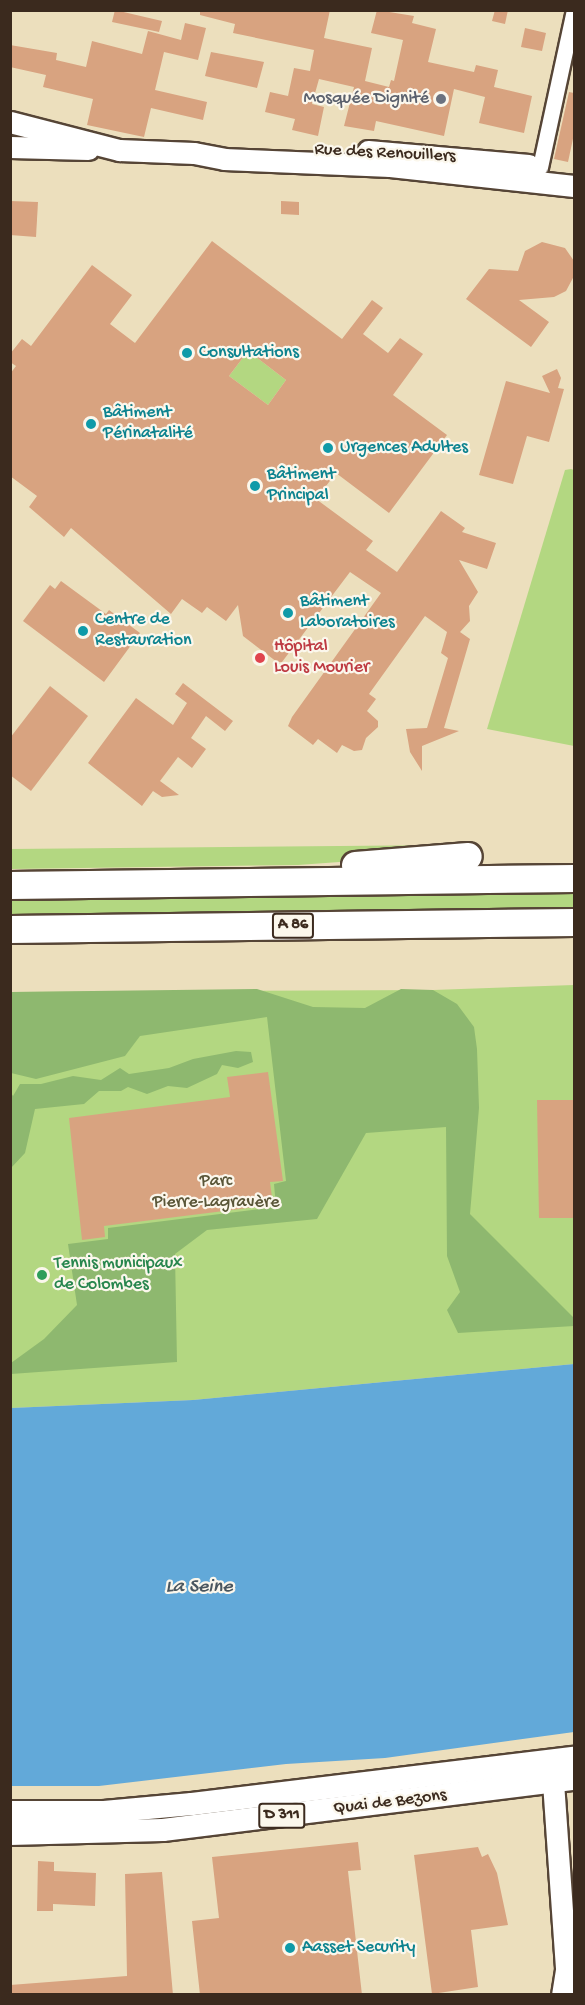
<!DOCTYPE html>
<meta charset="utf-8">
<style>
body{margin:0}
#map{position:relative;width:585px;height:2005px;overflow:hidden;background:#ecdfbd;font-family:"Gochi Hand",sans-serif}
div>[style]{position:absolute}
.green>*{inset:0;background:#b3d781}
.forest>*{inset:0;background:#8eb86f}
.water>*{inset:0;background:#62a9d9}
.building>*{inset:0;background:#d8a380}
.roads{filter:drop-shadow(2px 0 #564536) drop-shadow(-2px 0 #564536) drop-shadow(0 2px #564536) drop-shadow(0 -2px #564536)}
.street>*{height:15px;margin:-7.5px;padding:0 7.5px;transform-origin:7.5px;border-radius:7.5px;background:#fff}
.secondary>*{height:21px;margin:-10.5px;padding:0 10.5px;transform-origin:10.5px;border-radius:10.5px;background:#fff}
.primary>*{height:22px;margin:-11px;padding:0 11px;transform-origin:11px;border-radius:11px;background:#fff}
.highway>*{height:27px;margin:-13.5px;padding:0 13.5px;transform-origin:13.5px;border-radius:13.5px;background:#fff}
.dots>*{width:16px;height:16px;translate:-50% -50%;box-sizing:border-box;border:3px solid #fbf7ec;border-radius:50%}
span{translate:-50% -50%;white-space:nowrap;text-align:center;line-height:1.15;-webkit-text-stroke:4.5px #fbf7ec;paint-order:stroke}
.shield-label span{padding:2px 4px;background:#fbf7ec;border:2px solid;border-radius:4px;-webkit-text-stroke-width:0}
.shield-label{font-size:16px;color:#3b2a1e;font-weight:700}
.worship-label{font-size:18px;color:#5b616d}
.right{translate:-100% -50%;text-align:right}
.street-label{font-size:18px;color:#3b2a1e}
.culture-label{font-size:18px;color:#0d838f}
.left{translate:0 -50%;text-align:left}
.health-label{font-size:18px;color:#be3a42}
.park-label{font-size:18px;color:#595537}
.leisure-label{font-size:18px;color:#27864d}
.water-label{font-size:20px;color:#49565f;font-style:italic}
.frame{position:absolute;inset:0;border:12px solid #3b2a1e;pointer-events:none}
</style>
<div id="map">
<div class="green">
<div style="clip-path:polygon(248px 351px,286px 380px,268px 405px,229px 376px)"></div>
<div style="clip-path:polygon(571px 469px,574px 470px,574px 746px,487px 729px,565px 470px)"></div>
<div style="clip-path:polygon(453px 845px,353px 861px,298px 865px,11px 869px,10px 849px)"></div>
<div style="clip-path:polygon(574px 888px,574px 913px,11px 920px,10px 893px)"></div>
<div style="clip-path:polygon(574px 985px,574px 1364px,193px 1400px,11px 1408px,11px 992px,433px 990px)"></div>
</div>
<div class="forest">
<div style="clip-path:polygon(257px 989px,313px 1007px,365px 1008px,401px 989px,433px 990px,457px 1004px,474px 1027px,477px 1049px,479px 1108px,470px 1214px,574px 1318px,574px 1326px,458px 1333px,447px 1310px,460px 1292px,447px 1256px,446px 1127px,366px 1133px,317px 1219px,207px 1230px,175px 1254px,177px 1362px,11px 1374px,11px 1363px,44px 1339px,77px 1305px,68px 1244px,108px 1239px,108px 1228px,276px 1207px,274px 1184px,286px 1181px,267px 1017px,140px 1036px,125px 1056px,36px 1079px,11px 1073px,11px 992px)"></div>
<div style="clip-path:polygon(236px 1051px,251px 1052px,253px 1062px,238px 1068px,222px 1065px,217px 1074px,187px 1088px,168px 1086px,147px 1094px,128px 1087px,121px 1091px,99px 1091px,84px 1104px,35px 1109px,25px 1153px,11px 1168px,11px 1093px,13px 1096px,20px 1084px,41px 1084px,73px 1076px,101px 1080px,120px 1068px,129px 1074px,169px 1068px,193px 1059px)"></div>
</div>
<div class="water">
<div style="clip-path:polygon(574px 1364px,574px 1732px,385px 1758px,286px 1764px,99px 1786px,11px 1786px,11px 1408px,193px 1400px)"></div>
</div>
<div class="building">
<div style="clip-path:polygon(115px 10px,162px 21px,159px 32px,112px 22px)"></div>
<div style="clip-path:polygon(200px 10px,330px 10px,324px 38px,372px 48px,365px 81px,389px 87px,391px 80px,394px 81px,403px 40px,371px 33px,377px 10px,414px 16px,412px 23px,436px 29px,428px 62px,474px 72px,476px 65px,498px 70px,494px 87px,532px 96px,524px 133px,479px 123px,485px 97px,454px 89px,444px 136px,376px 121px,374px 131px,344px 126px,354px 87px,319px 79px,312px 104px,324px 107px,318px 136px,292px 130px,295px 119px,265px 112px,270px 92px,288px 96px,294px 68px,310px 71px,314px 50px,233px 33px,235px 24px,200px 15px)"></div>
<div style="clip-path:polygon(495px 10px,508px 10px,505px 24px,492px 21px)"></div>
<div style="clip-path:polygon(185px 23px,206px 28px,198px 60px,164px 52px,155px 90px,207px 102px,203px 120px,151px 108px,144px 137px,87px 125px,93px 99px,43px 87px,46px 75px,10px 67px,10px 45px,57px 53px,56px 60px,86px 67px,92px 41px,142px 54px,148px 31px,181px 40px)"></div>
<div style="clip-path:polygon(525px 28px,546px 33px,542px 51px,521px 47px)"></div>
<div style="clip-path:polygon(211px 52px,264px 62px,257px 88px,205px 76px)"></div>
<div style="clip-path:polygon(569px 92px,574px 93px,574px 134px,568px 162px,554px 159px)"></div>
<div style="clip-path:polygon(10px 201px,38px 202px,36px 237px,10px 235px)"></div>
<div style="clip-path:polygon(281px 201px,299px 202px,299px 215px,281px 214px)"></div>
<div style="clip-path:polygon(evenodd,212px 241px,342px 339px,372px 300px,383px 308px,363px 334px,388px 353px,400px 338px,423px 354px,393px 395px,447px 435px,389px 513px,336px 473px,316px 499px,373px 541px,366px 550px,397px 572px,441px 511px,465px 528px,462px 532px,496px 543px,487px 569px,459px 560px,478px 592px,469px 606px,470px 621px,460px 632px,470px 639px,444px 728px,459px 731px,422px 746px,422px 771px,410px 752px,406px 729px,427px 728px,448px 658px,441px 653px,447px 632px,425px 616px,369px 694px,376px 699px,367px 711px,378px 721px,378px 727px,366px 738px,362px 750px,354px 751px,342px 745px,337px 753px,318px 739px,313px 745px,288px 726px,292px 717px,381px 593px,350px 572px,282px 662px,277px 662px,243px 636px,238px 605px,226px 621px,207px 607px,202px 613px,182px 599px,171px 614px,71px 528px,64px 537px,29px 507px,37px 496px,10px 476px,10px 374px,16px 366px,10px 362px,10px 354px,22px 339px,31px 346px,92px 265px,132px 295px,110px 324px,135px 343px,212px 241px,248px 351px,286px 380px,268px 405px,229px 376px,248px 351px)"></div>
<div style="clip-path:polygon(542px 242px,565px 248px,574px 261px,574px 276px,566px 291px,554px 297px,519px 300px,549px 322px,531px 347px,466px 299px,489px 269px,518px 271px,525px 251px)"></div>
<div style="clip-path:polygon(557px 369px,561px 378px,558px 388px,564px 389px,549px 442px,527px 436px,513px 484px,479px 475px,506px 381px,550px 393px,542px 376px)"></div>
<div style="clip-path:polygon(61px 581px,106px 614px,109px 610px,140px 633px,104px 682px,23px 621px,50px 585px,55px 589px)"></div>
<div style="clip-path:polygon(183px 683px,233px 721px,225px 731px,206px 716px,191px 738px,206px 749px,192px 768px,178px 757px,160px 781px,179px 795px,162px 797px,153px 791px,142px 806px,88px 763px,136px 698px,173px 725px,187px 703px,175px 694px)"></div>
<div style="clip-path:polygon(50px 686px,88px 716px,31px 791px,10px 775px,10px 738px)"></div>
<div style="clip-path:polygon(268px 1072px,283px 1181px,270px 1182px,273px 1205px,104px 1226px,105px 1237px,82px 1240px,69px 1118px,230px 1097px,227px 1077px)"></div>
<div style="clip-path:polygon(537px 1100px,574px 1100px,574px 1218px,539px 1218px)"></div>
<div style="clip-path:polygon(358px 1842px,361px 1870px,348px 1871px,362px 1995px,200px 1995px,192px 1921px,219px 1918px,212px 1857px)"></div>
<div style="clip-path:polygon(478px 1847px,482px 1857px,488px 1854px,497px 1873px,508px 1925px,471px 1930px,478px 1987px,432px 1994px,414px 1855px)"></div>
<div style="clip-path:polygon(38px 1861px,54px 1862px,54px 1871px,96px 1873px,95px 1906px,53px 1904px,53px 1911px,37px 1911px)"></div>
<div style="clip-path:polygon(162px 1872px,173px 1995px,10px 1995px,10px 1985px,127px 1976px,125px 1874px)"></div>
</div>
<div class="roads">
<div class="street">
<div style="left:540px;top:167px;width:161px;rotate:-77.8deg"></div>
</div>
<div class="secondary">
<div style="left:10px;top:122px;width:113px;rotate:14.4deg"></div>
<div style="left:119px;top:150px;width:75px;rotate:2.3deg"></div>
<div style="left:194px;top:153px;width:31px;rotate:11deg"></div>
<div style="left:224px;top:159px;width:166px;rotate:2.4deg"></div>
<div style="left:390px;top:166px;width:185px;rotate:6.2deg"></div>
<div style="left:10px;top:147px;width:78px;rotate:1.5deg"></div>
<div style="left:368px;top:151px;width:161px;rotate:5deg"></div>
<div style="left:553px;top:1782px;width:188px;rotate:86deg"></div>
<div style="left:566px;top:1970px;width:24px;rotate:99deg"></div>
</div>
<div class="primary">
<div style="left:10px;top:1812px;width:94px"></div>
<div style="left:104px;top:1812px;width:88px;rotate:-5.2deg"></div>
<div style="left:192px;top:1804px;width:385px;rotate:-6.9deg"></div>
<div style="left:10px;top:1834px;width:153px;rotate:-1.5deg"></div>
<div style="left:163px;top:1830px;width:414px;rotate:-7.1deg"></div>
</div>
<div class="highway">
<div style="left:355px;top:865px;width:113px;rotate:-4.6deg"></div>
<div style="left:10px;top:885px;width:564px;rotate:-0.71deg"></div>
<div style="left:10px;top:929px;width:564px;rotate:-0.71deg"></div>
</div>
</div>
<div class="dots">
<div style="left:441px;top:99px;background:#6b7280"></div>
<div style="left:187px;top:353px;background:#0f9aa8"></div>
<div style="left:91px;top:424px;background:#0f9aa8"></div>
<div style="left:328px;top:448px;background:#0f9aa8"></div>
<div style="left:255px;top:486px;background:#0f9aa8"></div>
<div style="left:288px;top:613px;background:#0f9aa8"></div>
<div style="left:83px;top:631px;background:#0f9aa8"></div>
<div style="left:260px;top:658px;background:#e0444e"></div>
<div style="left:42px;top:1275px;background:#2e9e5b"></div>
<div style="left:290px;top:1948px;background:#0f9aa8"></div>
</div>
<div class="shield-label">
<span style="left:293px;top:926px">A 86</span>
<span style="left:282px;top:1816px">D 311</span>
</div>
<div class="worship-label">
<span class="right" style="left:429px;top:99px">Mosquée Dignité</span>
</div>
<div class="street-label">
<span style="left:385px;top:154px;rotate:3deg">Rue des Renouillers</span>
<span style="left:390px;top:1803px;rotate:-7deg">Quai de Bezons</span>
</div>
<div class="culture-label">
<span class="left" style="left:199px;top:353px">Consultations</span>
<span class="left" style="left:103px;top:424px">Bâtiment<br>Périnatalité</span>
<span class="left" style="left:340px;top:448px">Urgences Adultes</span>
<span class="left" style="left:267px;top:486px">Bâtiment<br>Principal</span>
<span class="left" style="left:300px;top:613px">Bâtiment<br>Laboratoires</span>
<span class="left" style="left:95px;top:631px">Centre de<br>Restauration</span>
<span class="left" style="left:302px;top:1948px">Aasset Security</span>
</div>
<div class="health-label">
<span class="left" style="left:274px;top:658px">Hôpital<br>Louis Mourier</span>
</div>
<div class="park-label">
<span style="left:216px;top:1193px">Parc<br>Pierre-Lagravère</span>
</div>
<div class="leisure-label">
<span class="left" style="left:54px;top:1275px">Tennis municipaux<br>de Colombes</span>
</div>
<div class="water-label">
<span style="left:199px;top:1587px">La Seine</span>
</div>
<div class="frame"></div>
</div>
